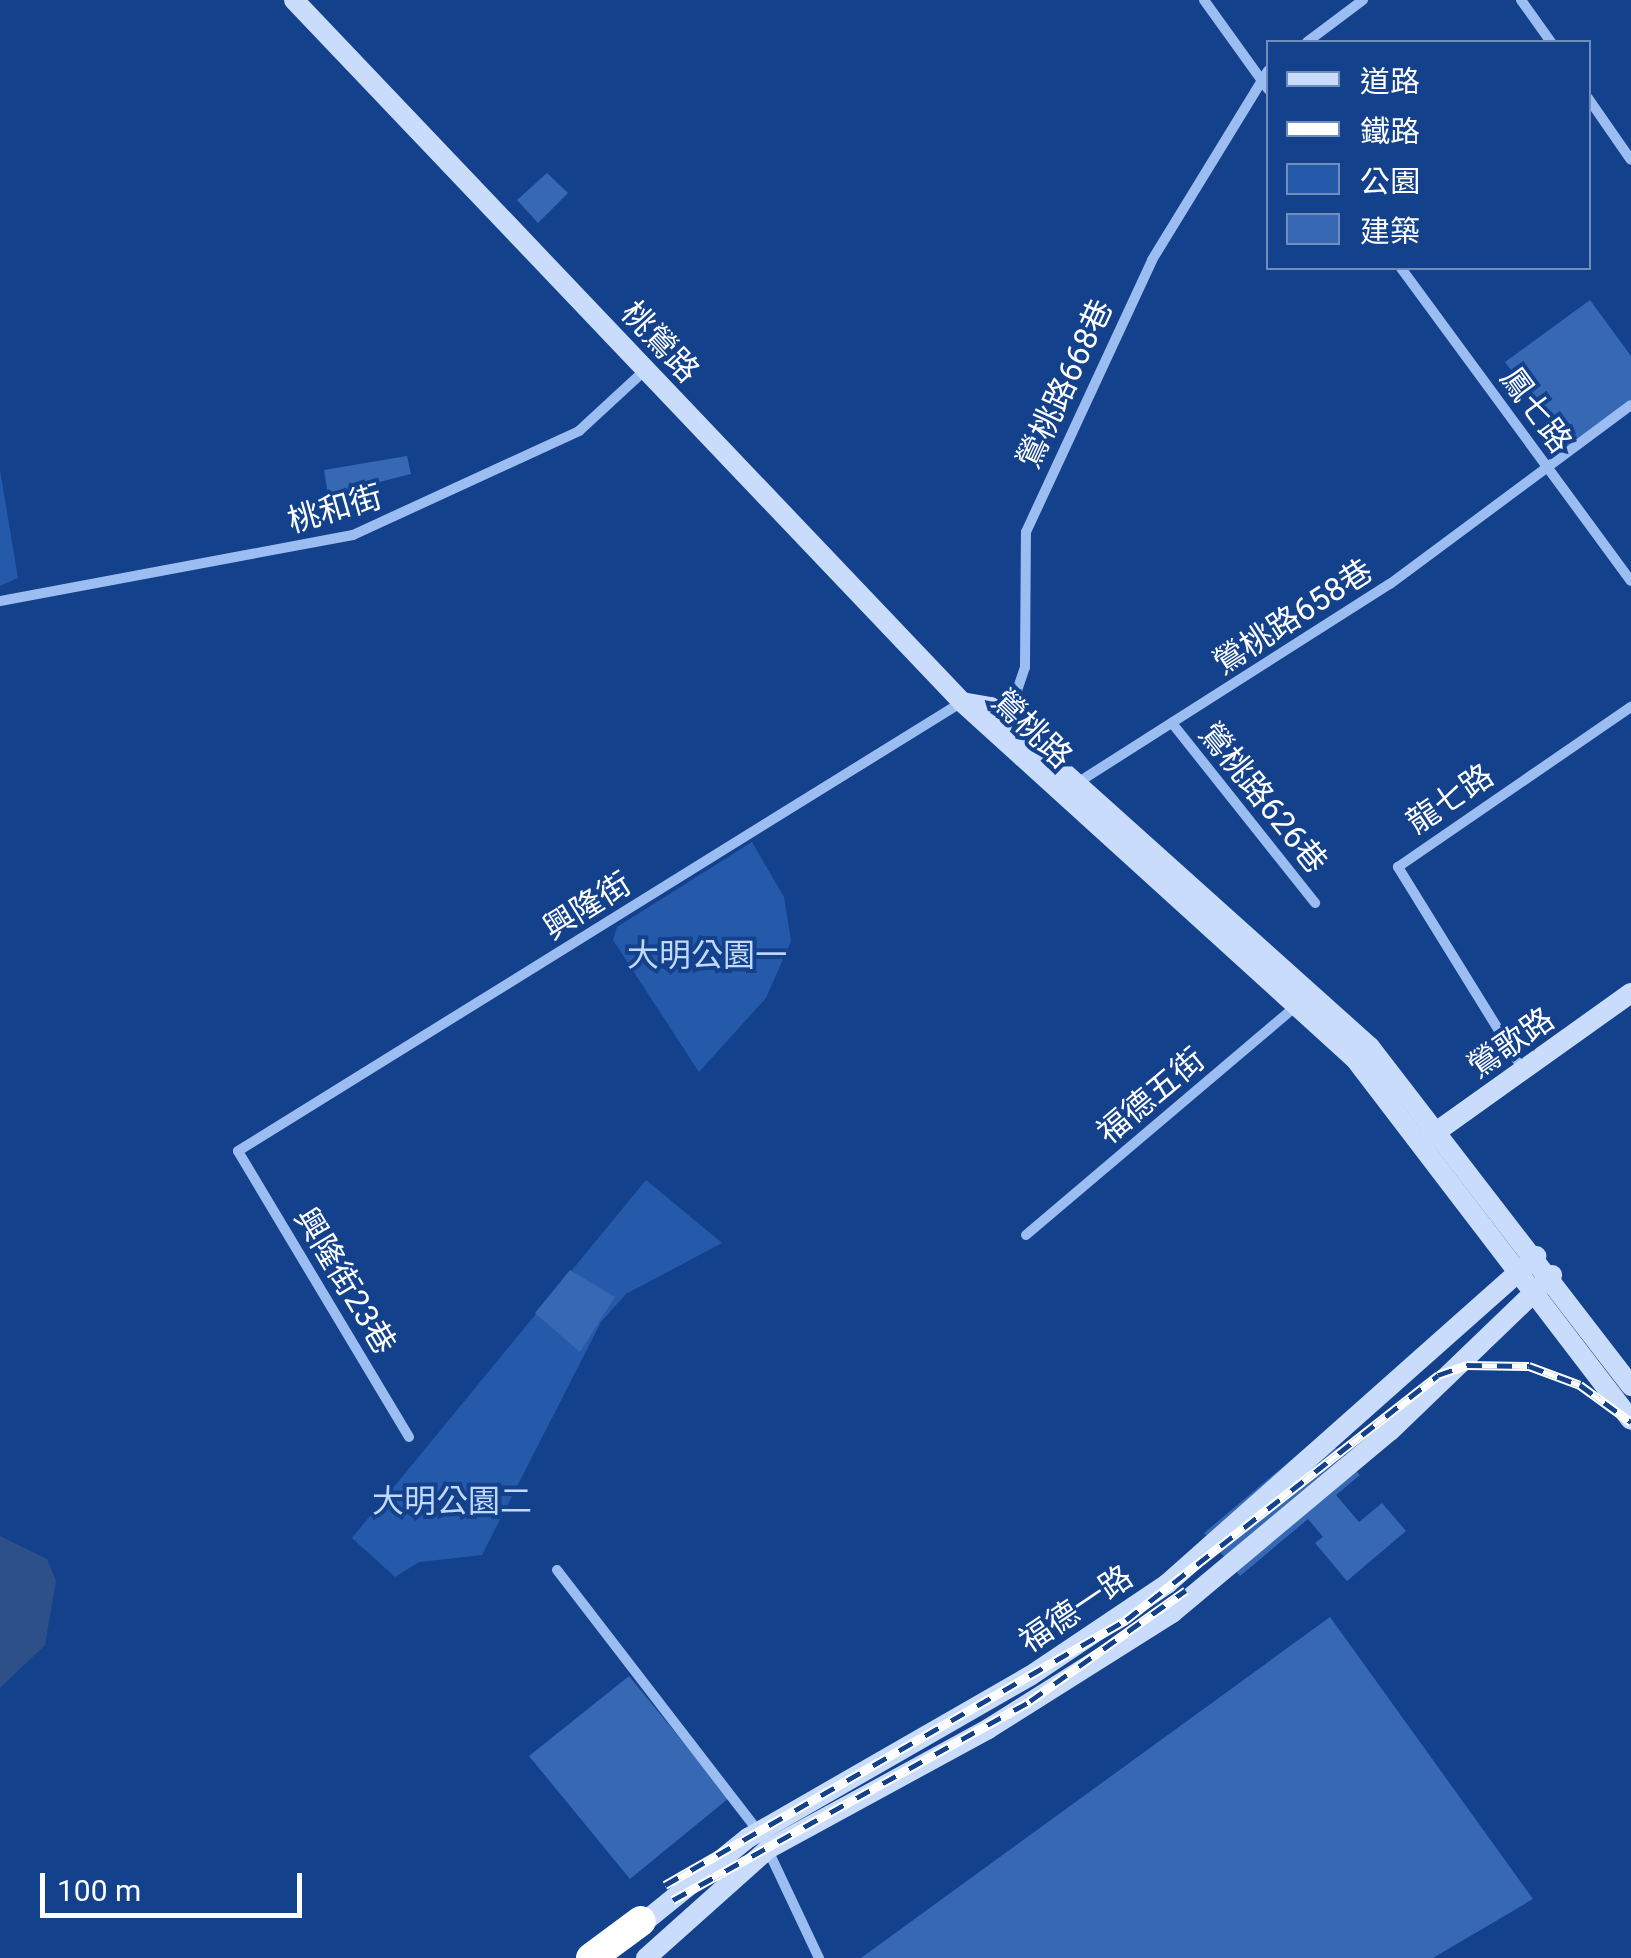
<!DOCTYPE html>
<meta charset="utf-8">
<style>
body{margin:0}
#map{position:relative;width:1631px;height:1958px;overflow:hidden;background:#13418c;font-family:Roboto,"Noto Sans TC",sans-serif}
div>[style]{position:absolute}
.green>*{inset:0;background:#255aab}
.water>*{inset:0;background:#2e5088}
.building>*{inset:0;background:#3768b3}
.street>*{height:10px;margin:-5px;padding:0 5px;transform-origin:5px;border-radius:5px;background:#9bbdf1}
.secondary>*{height:20px;margin:-10px;padding:0 10px;transform-origin:10px;border-radius:10px;background:#cadcfb}
.highway>*{height:30px;margin:-15px;padding:0 15px;transform-origin:15px;border-radius:15px;background:#fff}
.rail>*{height:9px;margin-top:-4.5px;transform-origin:0;background:repeating-linear-gradient(90deg,#13418c 0 15px,#fff 0 30px);box-sizing:border-box;border-block:2px solid #fff}
span{translate:-50% -50%;white-space:nowrap;text-align:center;line-height:1.15;-webkit-text-stroke:8px #13418c;paint-order:stroke}
.street-label{font-size:32px;color:#fff}
.park-label{font-size:32px;color:#c2d9fc}
.legend{position:absolute;left:1266px;top:40px;width:325px;height:230px;box-sizing:border-box;background:#13418c;border:2px solid #718dba;margin:0;padding:12px 18px;list-style:none;font-size:30px;color:#fff}
.legend li{display:flex;align-items:center;gap:20px;height:50px}
.legend b{width:50px;border:2px solid #718dba}
.scale{position:absolute;left:40px;top:1873px;width:262px;height:45px;box-sizing:border-box;border:5px solid #fff;border-top:0;padding-left:12px;font-size:30px;line-height:35px;white-space:nowrap;color:#fff;-webkit-text-stroke:8px #13418c;paint-order:stroke}
</style>
<div id="map">
<div class="green">
<div style="clip-path:polygon(0 470px,18px 578px,0 586px)"></div>
<div style="clip-path:polygon(752px 842px,784px 897px,791px 941px,766px 998px,699px 1072px,613px 940px,617px 927px)"></div>
<div style="clip-path:polygon(646px 1180px,722px 1243px,626px 1294px,601px 1322px,482px 1555px,419px 1562px,395px 1577px,352px 1538px)"></div>
</div>
<div class="water">
<div style="clip-path:polygon(0 1536px,47px 1559px,56px 1581px,45px 1645px,0 1688px)"></div>
</div>
<div class="building">
<div style="clip-path:polygon(547px 173px,568px 193px,538px 223px,517px 200px)"></div>
<div style="clip-path:polygon(1590px 300px,1631px 356px,1631px 400px,1568px 446px,1505px 362px)"></div>
<div style="clip-path:polygon(407px 456px,411px 474px,328px 495px,324px 470px)"></div>
<div style="clip-path:polygon(570px 1270px,615px 1297px,580px 1352px,535px 1313px)"></div>
<div style="clip-path:polygon(1323px 1433px,1360px 1475px,1336px 1495px,1359px 1522px,1382px 1503px,1406px 1531px,1347px 1581px,1315px 1543px,1323px 1537px,1308px 1519px,1240px 1576px,1204px 1533px)"></div>
<div style="clip-path:polygon(1330px 1617px,1533px 1899px,1433px 1958px,861px 1958px)"></div>
<div style="clip-path:polygon(629px 1676px,729px 1798px,630px 1879px,529px 1756px)"></div>
</div>
<div class="street">
<div style="left:1204px;top:0;width:110px;rotate:54.3deg"></div>
<div style="left:1521px;top:0;width:52px;rotate:54.5deg"></div>
<div style="left:1307px;top:42px;width:70px;rotate:-36.9deg"></div>
<div style="left:1588px;top:98px;width:75px;rotate:55.3deg"></div>
<div style="left:1401px;top:268px;width:388px;rotate:53.7deg"></div>
<div style="left:0;top:601px;width:359px;rotate:-10.6deg"></div>
<div style="left:353px;top:535px;width:249px;rotate:-24.7deg"></div>
<div style="left:579px;top:431px;width:90px;rotate:-42.7deg"></div>
<div style="left:1007px;top:720px;width:56px;rotate:-71.2deg"></div>
<div style="left:1025px;top:667px;width:135px;rotate:-89.6deg"></div>
<div style="left:1026px;top:532px;width:300px;rotate:-65.1deg"></div>
<div style="left:1152px;top:260px;width:222px;rotate:-58.5deg"></div>
<div style="left:1172px;top:723px;width:230px;rotate:51.5deg"></div>
<div style="left:1074px;top:785px;width:375px;rotate:-32.5deg"></div>
<div style="left:1390px;top:584px;width:300px;rotate:-36.6deg"></div>
<div style="left:1524px;top:1071px;width:240px;rotate:-121.7deg"></div>
<div style="left:1398px;top:867px;width:283px;rotate:-34.5deg"></div>
<div style="left:1026px;top:1235px;width:354px;rotate:-40.3deg"></div>
<div style="left:409px;top:1437px;width:333px;rotate:-120.9deg"></div>
<div style="left:238px;top:1151px;width:852px;rotate:-31.81deg"></div>
<div style="left:557px;top:1570px;width:329px;rotate:52.4deg"></div>
<div style="left:766px;top:1846px;width:124px;rotate:64.7deg"></div>
</div>
<div class="secondary">
<div style="left:294px;top:0;width:969px;rotate:46.42deg"></div>
<div style="left:962px;top:702px;width:531px;rotate:42.25deg"></div>
<div style="left:1355px;top:1059px;width:454px;rotate:52.6deg"></div>
<div style="left:962px;top:702px;width:29px;rotate:10deg"></div>
<div style="left:991px;top:707px;width:509px;rotate:41.9deg"></div>
<div style="left:1370px;top:1047px;width:428px;rotate:52.4deg"></div>
<div style="left:1429px;top:1137px;width:248px;rotate:-35.5deg"></div>
<div style="left:633px;top:1931px;width:148px;rotate:-39deg"></div>
<div style="left:748px;top:1838px;width:325px;rotate:-29.9deg"></div>
<div style="left:1030px;top:1676px;width:165px;rotate:-33.9deg"></div>
<div style="left:1167px;top:1584px;width:494px;rotate:-41.6deg"></div>
<div style="left:646px;top:1958px;width:164px;rotate:-41.8deg"></div>
<div style="left:768px;top:1849px;width:251px;rotate:-28.6deg"></div>
<div style="left:988px;top:1729px;width:218px;rotate:-32.2deg"></div>
<div style="left:1172px;top:1613px;width:284px;rotate:-39.9deg"></div>
<div style="left:1390px;top:1431px;width:225px;rotate:-43.9deg"></div>
</div>
<div class="highway">
<div style="left:591px;top:1958px;width:62px;rotate:-36.5deg"></div>
</div>
<div class="rail">
<div style="left:665px;top:1885px;width:532px;rotate:-29.89deg"></div>
<div style="left:1126px;top:1620px;width:397px;rotate:-38.1deg"></div>
<div style="left:1438px;top:1375px;width:31px;rotate:-19deg"></div>
<div style="left:1467px;top:1365px;width:62px;rotate:0.9deg"></div>
<div style="left:1529px;top:1366px;width:54px;rotate:20.4deg"></div>
<div style="left:1580px;top:1385px;width:63px;rotate:36deg"></div>
<div style="left:673px;top:1900px;width:409px;rotate:-29.1deg"></div>
<div style="left:1030px;top:1701px;width:191px;rotate:-35.4deg"></div>
</div>
<div class="street-label">
<span style="left:660px;top:342px;rotate:47deg">桃鶯路</span>
<span style="left:1065px;top:384px;rotate:-65deg">鶯桃路668巷</span>
<span style="left:1536px;top:410px;rotate:54deg">鳳七路</span>
<span style="left:335px;top:509px;rotate:-16deg">桃和街</span>
<span style="left:1293px;top:617px;rotate:-33deg">鶯桃路658巷</span>
<span style="left:1032px;top:729px;rotate:44deg">鶯桃路</span>
<span style="left:1263px;top:798px;rotate:51deg">鶯桃路626巷</span>
<span style="left:1450px;top:799px;rotate:-34deg">龍七路</span>
<span style="left:587px;top:906px;rotate:-32deg">興隆街</span>
<span style="left:1511px;top:1043px;rotate:-35deg">鶯歌路</span>
<span style="left:1151px;top:1096px;rotate:-40deg">福德五街</span>
<span style="left:345px;top:1281px;rotate:59deg">興隆街23巷</span>
<span style="left:1076px;top:1609px;rotate:-34deg">福德一路</span>
</div>
<div class="park-label">
<span style="left:707px;top:955px">大明公園一</span>
<span style="left:452px;top:1501px">大明公園二</span>
</div>
<ul class="legend">
<li><b style="height:12px;background:#cadcfb"></b>道路</li>
<li><b style="height:12px;background:#fff"></b>鐵路</li>
<li><b style="height:28px;background:#255aab"></b>公園</li>
<li><b style="height:28px;background:#3768b3"></b>建築</li>
</ul>
<div class="scale">100 m</div>
</div>
